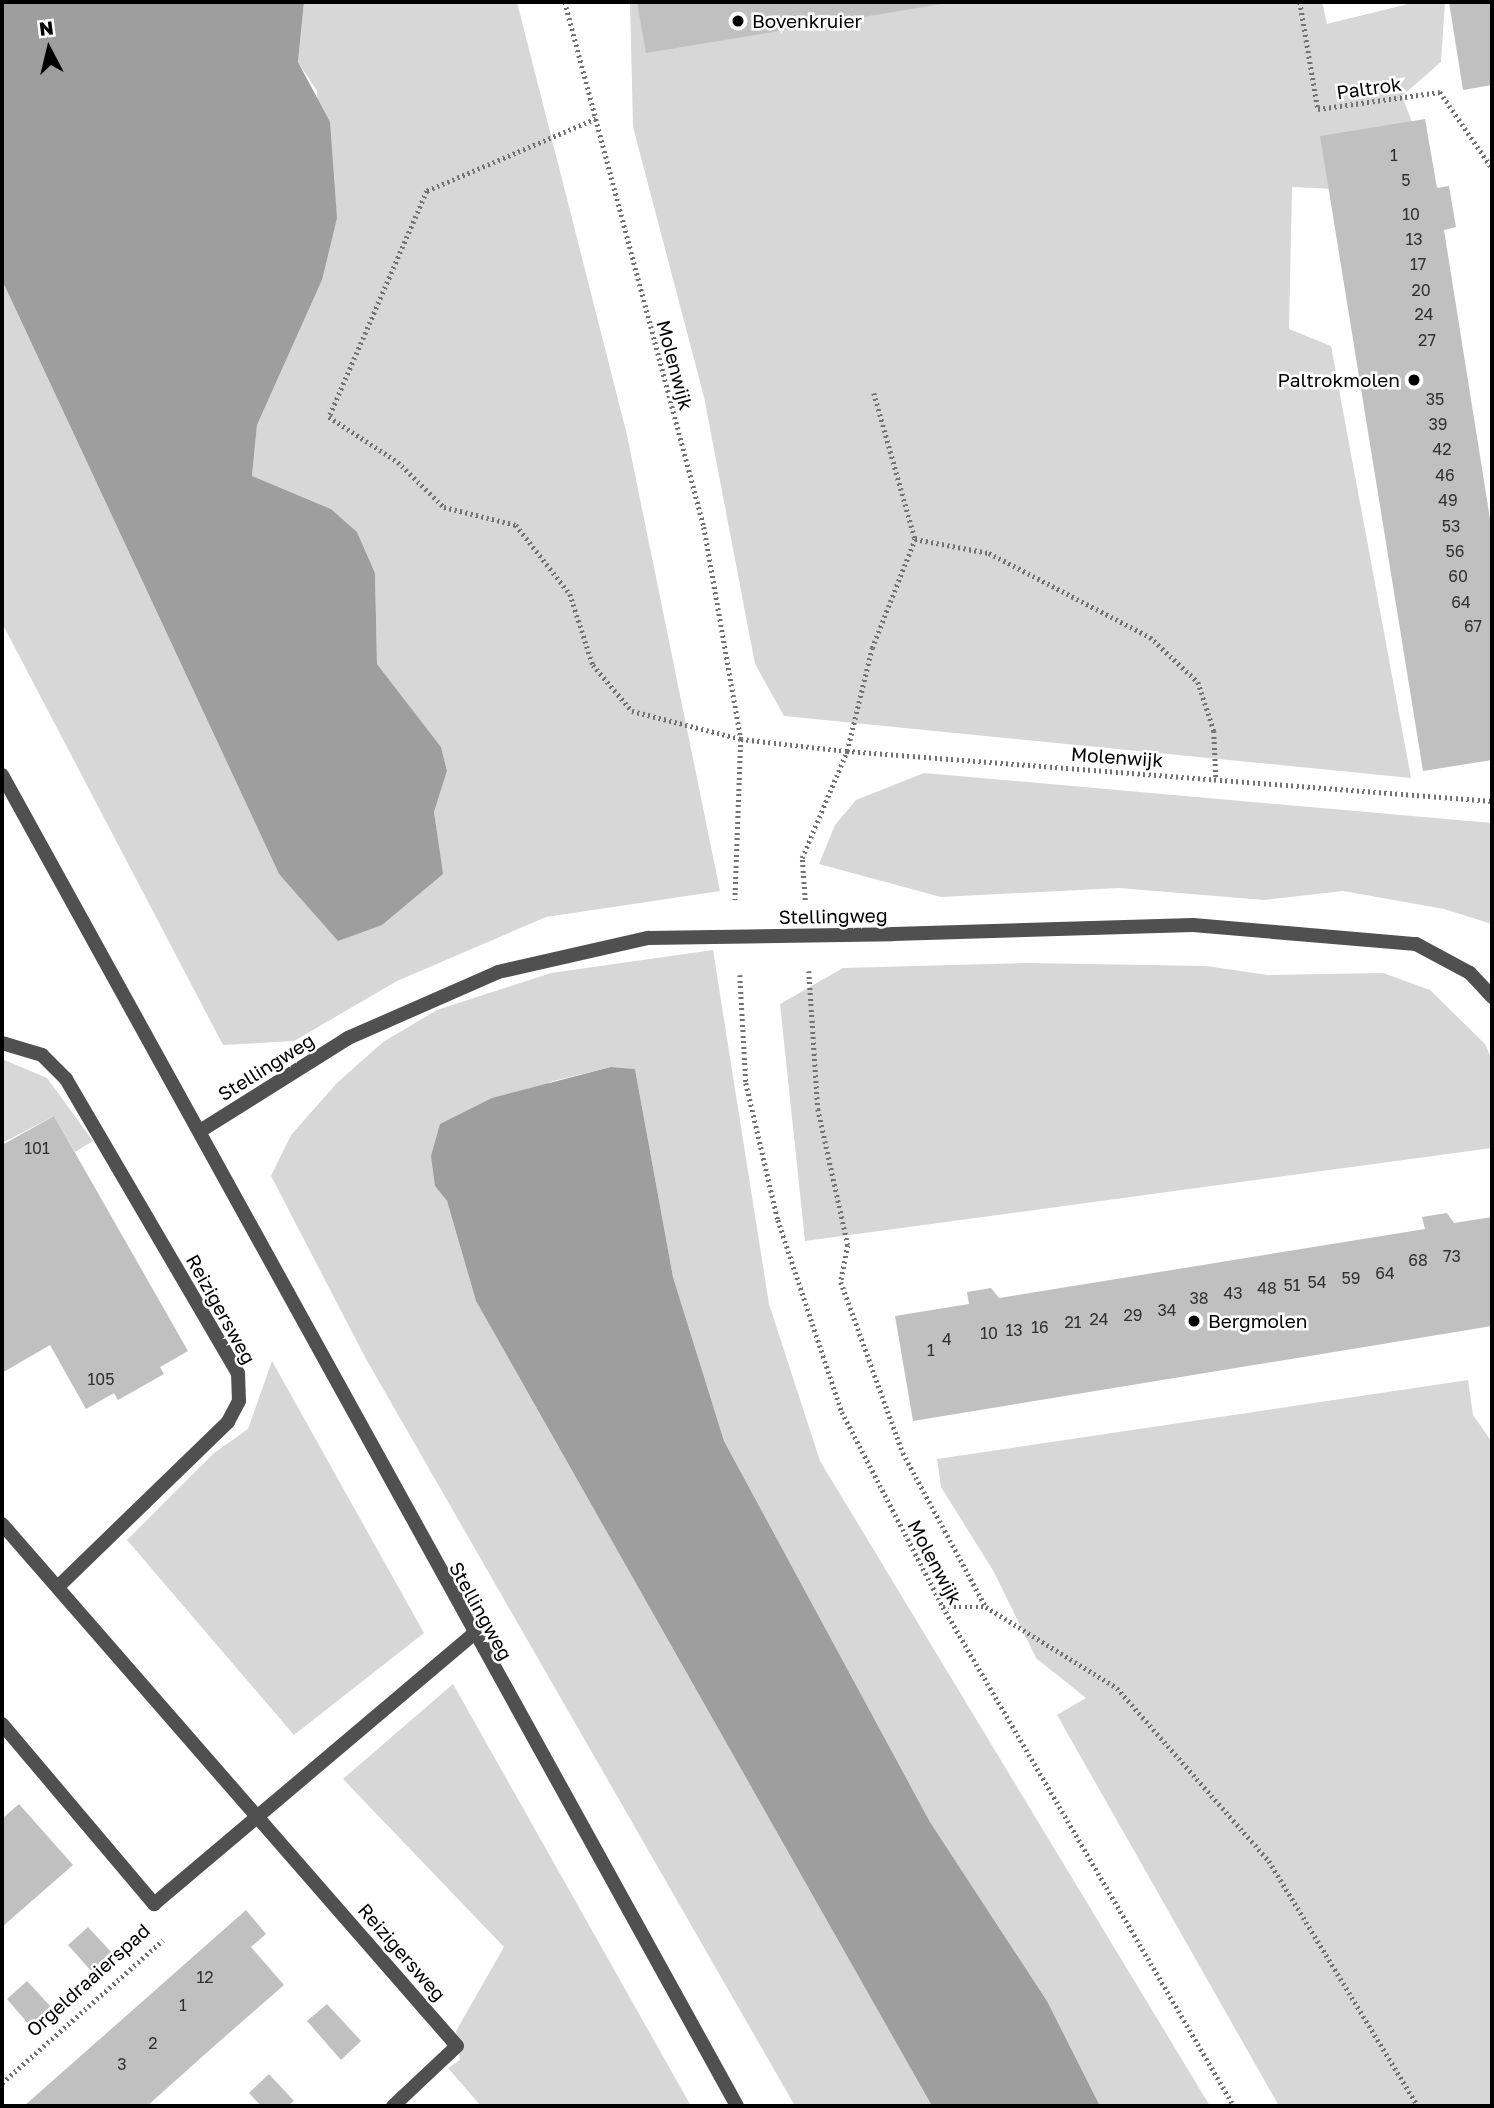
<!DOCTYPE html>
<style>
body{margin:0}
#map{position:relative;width:1494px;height:2108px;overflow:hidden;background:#fff;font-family:"Golos Text",sans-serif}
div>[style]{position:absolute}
.green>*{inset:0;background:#d7d7d7}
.water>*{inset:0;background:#9e9e9e}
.building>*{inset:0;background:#c0c0c0}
.path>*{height:4.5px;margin-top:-2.25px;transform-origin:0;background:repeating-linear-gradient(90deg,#727272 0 2px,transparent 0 5.5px)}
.service>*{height:14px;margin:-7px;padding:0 7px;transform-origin:7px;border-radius:7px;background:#505050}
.minor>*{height:14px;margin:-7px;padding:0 7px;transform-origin:7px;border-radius:7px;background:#505050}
.tertiary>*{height:14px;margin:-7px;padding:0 7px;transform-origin:7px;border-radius:7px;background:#505050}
.service-bridge>*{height:14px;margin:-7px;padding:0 7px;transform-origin:7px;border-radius:7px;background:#505050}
.dots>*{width:19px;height:19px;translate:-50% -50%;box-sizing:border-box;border:4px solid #fff;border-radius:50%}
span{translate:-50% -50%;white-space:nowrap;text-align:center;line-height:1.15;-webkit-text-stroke:5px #fff;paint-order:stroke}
.number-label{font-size:16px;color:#303030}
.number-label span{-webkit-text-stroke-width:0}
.poi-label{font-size:19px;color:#000}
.left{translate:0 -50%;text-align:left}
.right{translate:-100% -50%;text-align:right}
.street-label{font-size:19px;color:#000}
.frame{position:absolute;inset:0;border:4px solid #000;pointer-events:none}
.north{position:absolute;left:14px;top:14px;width:70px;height:70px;-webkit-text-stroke:5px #fff;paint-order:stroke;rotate:353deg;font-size:19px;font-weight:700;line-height:28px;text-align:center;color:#000}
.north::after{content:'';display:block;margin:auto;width:24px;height:32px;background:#000;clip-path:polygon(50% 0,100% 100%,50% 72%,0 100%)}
</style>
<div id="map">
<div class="green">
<div style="clip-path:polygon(304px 2px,517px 2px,627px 435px,720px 891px,546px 917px,397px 981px,294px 1041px,223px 1045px,2px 623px,2px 280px,279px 874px,310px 907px,442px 874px,434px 812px,447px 771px,441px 747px,377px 664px,375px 573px,357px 532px,331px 509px,252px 476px,257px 425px,322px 280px,317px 91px,298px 62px)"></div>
<div style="clip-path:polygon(630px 2px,1322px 2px,1327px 24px,1416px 2px,1445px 2px,1441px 62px,1402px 96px,1440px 194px,1292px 187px,1289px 329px,1331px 346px,1411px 778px,784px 716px,755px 664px,704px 397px,633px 127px)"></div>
<div style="clip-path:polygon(924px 773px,1492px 823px,1492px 924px,1444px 909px,1343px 891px,1264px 900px,1119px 888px,941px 897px,819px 864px,835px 825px,856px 800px)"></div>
<div style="clip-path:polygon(713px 950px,769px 1304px,820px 1461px,1210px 2106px,1100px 2106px,1047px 2001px,930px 1822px,724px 1441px,673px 1277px,635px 1069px,611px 1067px,550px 1082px,435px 1186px,447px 1201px,476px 1301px,932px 2106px,795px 2106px,366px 1359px,271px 1176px,291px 1135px,337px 1083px,383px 1042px,437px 1010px,551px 973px)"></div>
<div style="clip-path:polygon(1028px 963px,1206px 966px,1268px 975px,1383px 973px,1430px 990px,1485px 1044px,1492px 1060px,1492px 1148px,805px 1241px,780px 1004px,843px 968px)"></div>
<div style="clip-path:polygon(2px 1059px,47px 1078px,93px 1141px,75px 1152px,54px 1116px,2px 1143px)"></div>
<div style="clip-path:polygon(272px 1361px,424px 1633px,294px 1735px,127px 1540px,214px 1453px,248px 1429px)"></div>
<div style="clip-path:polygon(1468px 1380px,1473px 1415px,1492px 1442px,1492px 2106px,1279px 2106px,1057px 1715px,1086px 1698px,1036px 1658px,994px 1572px,941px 1487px,937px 1459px)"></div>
<div style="clip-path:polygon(453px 1684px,691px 2106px,481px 2106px,448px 2068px,460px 2060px,456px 2031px,504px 1947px,343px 1779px)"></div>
</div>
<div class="water">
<div style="clip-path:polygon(2px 2px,304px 2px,298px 62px,330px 122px,337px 218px,322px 280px,257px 425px,252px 476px,331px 509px,357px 532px,375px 573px,377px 664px,441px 747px,447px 771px,434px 812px,443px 874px,382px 925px,338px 941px,279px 874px,2px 280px)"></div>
<div style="clip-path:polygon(611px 1067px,635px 1069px,673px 1277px,724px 1441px,930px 1822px,1047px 2001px,1100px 2106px,932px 2106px,476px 1301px,447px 1201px,435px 1186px,431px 1156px,440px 1124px,492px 1098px)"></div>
</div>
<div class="building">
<div style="clip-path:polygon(637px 2px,947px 2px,947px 3px,646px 53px)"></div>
<div style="clip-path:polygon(1449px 2px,1492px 2px,1492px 85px,1463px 90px)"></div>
<div style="clip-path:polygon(1425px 119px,1437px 188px,1449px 186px,1456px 227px,1444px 230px,1492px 531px,1492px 760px,1423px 771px,1320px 136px)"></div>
<div style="clip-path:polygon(54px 1116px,188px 1351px,160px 1367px,164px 1374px,118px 1400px,114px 1393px,86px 1409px,50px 1345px,2px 1373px,2px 1145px)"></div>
<div style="clip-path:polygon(1447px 1213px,1454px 1223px,1492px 1217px,1492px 1326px,913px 1421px,895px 1316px,969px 1304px,967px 1292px,991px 1288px,999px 1298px,1425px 1229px,1422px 1217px)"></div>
<div style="clip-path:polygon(19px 1804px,73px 1865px,2px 1927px,2px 1819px)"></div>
<div style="clip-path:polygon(246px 1910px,266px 1934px,251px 1947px,284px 1985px,221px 2040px,147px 2106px,24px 2106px)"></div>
<div style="clip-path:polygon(88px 1927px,113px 1954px,92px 1972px,68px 1945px)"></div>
<div style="clip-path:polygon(27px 1981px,52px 2008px,31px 2027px,7px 1999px)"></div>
<div style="clip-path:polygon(327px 2004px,361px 2041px,341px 2060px,307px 2021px)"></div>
<div style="clip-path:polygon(269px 2074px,294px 2101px,288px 2106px,261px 2106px,249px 2093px)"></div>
</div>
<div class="path">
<div style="left:565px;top:2px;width:543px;rotate:75.17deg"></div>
<div style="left:704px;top:527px;width:215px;rotate:80.1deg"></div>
<div style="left:741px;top:739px;width:161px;rotate:92.1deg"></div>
<div style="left:1300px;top:2px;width:109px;rotate:80.5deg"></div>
<div style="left:1318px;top:109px;width:123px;rotate:-7.9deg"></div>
<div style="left:1440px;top:92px;width:92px;rotate:55.6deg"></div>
<div style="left:596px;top:119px;width:184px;rotate:156.9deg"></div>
<div style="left:427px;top:191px;width:246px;rotate:113.4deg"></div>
<div style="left:329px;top:417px;width:82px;rotate:33.1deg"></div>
<div style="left:398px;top:462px;width:64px;rotate:44.4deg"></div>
<div style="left:444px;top:507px;width:74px;rotate:14deg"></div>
<div style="left:516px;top:525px;width:88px;rotate:52deg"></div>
<div style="left:570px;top:594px;width:75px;rotate:72.1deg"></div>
<div style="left:593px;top:665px;width:60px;rotate:49.7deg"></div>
<div style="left:632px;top:711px;width:113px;rotate:14.4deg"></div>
<div style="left:741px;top:739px;width:107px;rotate:6.5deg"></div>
<div style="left:847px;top:751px;width:647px;rotate:4.43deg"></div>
<div style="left:874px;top:393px;width:152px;rotate:74.3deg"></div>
<div style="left:915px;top:539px;width:75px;rotate:10.7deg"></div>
<div style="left:989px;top:553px;width:182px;rotate:27.6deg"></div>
<div style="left:1150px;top:637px;width:66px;rotate:43.2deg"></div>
<div style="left:1198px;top:682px;width:52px;rotate:71.9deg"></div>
<div style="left:1214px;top:731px;width:47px;rotate:87.6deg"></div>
<div style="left:805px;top:900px;width:42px;rotate:-94.1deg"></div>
<div style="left:802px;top:858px;width:116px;rotate:-67.2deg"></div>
<div style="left:847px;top:751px;width:106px;rotate:-76.4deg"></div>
<div style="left:872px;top:648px;width:117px;rotate:-68.5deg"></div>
<div style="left:809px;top:971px;width:138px;rotate:86.3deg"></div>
<div style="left:818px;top:1109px;width:139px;rotate:77.6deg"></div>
<div style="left:848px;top:1245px;width:38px;rotate:101deg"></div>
<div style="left:841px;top:1282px;width:182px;rotate:70.1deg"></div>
<div style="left:903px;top:1453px;width:175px;rotate:61.7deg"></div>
<div style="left:986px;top:1607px;width:154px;rotate:31.7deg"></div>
<div style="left:1117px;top:1688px;width:230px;rotate:48.7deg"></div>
<div style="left:1269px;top:1861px;width:287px;rotate:58.7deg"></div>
<div style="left:740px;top:975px;width:108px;rotate:86.8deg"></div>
<div style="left:746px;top:1083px;width:141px;rotate:76.9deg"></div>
<div style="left:778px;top:1220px;width:202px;rotate:71.6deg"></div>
<div style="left:842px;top:1412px;width:220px;rotate:62.6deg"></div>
<div style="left:943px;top:1607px;width:578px;rotate:59.75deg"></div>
<div style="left:943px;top:1607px;width:43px"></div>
<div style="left:2px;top:2083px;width:215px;rotate:-41.6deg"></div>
</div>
<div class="service">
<div style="left:893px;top:934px;width:300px;rotate:-1.7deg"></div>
<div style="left:1193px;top:925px;width:224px;rotate:4.9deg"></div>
<div style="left:1416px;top:944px;width:61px;rotate:28.2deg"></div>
<div style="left:1470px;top:973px;width:33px;rotate:47deg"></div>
<div style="left:200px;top:1131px;width:175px;rotate:-32.1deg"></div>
<div style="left:348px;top:1038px;width:164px;rotate:-23.7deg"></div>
<div style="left:498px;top:972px;width:154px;rotate:-12.8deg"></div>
</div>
<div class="minor">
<div style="left:2px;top:1043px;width:42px;rotate:16.7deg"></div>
<div style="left:42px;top:1055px;width:34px;rotate:45deg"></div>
<div style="left:66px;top:1079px;width:341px;rotate:59.7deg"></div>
<div style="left:238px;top:1373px;width:28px;rotate:88deg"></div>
<div style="left:239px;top:1401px;width:24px;rotate:118deg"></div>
<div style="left:228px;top:1422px;width:237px;rotate:135.9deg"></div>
<div style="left:2px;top:1524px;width:692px;rotate:48.92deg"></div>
<div style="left:457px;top:2046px;width:88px;rotate:136.8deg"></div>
<div style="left:2px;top:1724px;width:236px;rotate:49.8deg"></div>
<div style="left:154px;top:1904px;width:417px;rotate:-40.2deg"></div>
</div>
<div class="tertiary">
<div style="left:2px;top:775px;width:1520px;rotate:61.09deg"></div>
</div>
<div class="service-bridge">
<div style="left:648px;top:938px;width:245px;rotate:-0.9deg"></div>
</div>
<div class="dots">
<div style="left:738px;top:21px;background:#000"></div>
<div style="left:1414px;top:380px;background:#000"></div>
<div style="left:1194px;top:1321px;background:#000"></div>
</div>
<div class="number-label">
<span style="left:1394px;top:155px">1</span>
<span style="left:1406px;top:180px">5</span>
<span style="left:1411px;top:214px">10</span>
<span style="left:1414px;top:239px">13</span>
<span style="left:1418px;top:264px">17</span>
<span style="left:1421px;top:290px">20</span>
<span style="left:1424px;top:314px">24</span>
<span style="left:1427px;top:340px">27</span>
<span style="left:1435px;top:399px">35</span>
<span style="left:1438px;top:424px">39</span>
<span style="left:1442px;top:449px">42</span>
<span style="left:1445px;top:475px">46</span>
<span style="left:1448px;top:500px">49</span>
<span style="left:1451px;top:526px">53</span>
<span style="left:1455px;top:551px">56</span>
<span style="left:1458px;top:576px">60</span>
<span style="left:1461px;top:602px">64</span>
<span style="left:1473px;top:626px">67</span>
<span style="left:37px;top:1148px">101</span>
<span style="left:1452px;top:1256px">73</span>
<span style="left:1418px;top:1260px">68</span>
<span style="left:1385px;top:1273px">64</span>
<span style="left:1351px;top:1278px">59</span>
<span style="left:1317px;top:1282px">54</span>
<span style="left:1292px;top:1285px">51</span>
<span style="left:1267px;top:1288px">48</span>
<span style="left:1233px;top:1293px">43</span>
<span style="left:1199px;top:1298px">38</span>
<span style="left:1167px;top:1310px">34</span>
<span style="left:1133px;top:1315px">29</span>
<span style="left:1099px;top:1319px">24</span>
<span style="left:1073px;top:1322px">21</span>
<span style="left:1040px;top:1327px">16</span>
<span style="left:1014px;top:1330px">13</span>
<span style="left:989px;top:1333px">10</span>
<span style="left:947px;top:1339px">4</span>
<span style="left:931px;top:1350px">1</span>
<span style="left:101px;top:1379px">105</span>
<span style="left:205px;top:1977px">12</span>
<span style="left:183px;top:2005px">1</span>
<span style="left:153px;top:2043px">2</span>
<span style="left:122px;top:2064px">3</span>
</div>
<div class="poi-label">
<span class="left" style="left:752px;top:21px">Bovenkruier</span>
<span class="right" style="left:1400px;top:380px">Paltrokmolen</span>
<span class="left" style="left:1208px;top:1321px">Bergmolen</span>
</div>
<div class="street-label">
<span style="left:1369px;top:88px;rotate:-8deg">Paltrok</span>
<span style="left:675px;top:365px;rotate:75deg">Molenwijk</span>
<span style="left:1117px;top:757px;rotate:4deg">Molenwijk</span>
<span style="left:833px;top:916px;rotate:-1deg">Stellingweg</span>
<span style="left:266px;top:1067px;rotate:-32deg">Stellingweg</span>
<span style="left:221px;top:1309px;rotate:61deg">Reizigersweg</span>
<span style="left:935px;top:1562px;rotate:62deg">Molenwijk</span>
<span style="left:481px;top:1611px;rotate:61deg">Stellingweg</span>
<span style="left:402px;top:1952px;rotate:49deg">Reizigersweg</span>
<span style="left:88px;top:1980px;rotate:-42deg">Orgeldraaierspad</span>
</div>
<div class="frame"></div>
<div class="north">N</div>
</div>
